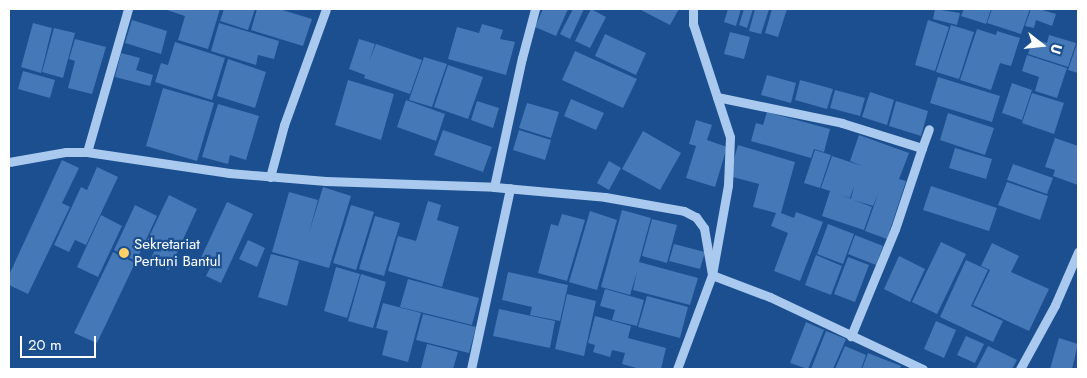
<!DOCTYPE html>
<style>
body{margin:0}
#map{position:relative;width:1087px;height:378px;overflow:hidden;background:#1b4f8f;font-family:Jost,sans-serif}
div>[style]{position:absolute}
.building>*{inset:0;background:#4478b7}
.minor>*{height:9px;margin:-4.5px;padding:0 4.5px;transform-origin:4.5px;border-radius:4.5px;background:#a9c9ee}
.dots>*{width:14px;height:14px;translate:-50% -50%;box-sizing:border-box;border:2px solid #1b4f8f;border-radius:50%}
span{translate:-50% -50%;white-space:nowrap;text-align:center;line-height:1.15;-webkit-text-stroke:4.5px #1b4f8f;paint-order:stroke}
.poi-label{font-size:15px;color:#fff}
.left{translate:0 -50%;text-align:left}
.frame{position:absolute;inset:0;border:10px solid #fff;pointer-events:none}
.north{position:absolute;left:1017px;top:20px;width:50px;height:50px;-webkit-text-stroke:4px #1b4f8f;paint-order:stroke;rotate:106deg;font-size:14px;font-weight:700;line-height:20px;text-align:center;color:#fff}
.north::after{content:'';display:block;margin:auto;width:18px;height:22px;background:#fff;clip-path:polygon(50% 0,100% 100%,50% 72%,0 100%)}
.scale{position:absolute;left:20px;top:336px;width:76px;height:22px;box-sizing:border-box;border:2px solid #fff;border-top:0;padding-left:6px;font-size:15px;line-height:18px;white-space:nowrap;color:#fff;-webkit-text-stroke:4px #1b4f8f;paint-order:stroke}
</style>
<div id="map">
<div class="building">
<div style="clip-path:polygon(164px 9px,220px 9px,208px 49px,178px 40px,185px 16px)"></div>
<div style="clip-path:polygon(224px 9px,255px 9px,248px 30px,220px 21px)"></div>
<div style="clip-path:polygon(257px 9px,279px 9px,312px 19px,303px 46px,251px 30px)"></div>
<div style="clip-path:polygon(543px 9px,568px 9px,556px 36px,535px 27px)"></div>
<div style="clip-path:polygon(573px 9px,584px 9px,570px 39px,560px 34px)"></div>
<div style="clip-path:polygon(591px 9px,606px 17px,590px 48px,575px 41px)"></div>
<div style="clip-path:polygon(639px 9px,679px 9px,670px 25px)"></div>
<div style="clip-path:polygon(728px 9px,741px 9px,736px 26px,724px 22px)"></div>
<div style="clip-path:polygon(744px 9px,753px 9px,747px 28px,739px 25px)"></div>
<div style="clip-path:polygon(755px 9px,769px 9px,761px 34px,749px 31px)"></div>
<div style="clip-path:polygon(772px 9px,787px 9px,778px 37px,765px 33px)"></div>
<div style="clip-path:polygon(935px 9px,960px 13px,957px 25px,933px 19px)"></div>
<div style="clip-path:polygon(964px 9px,991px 9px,986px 24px,961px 16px)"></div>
<div style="clip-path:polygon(992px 9px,1030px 9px,1021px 34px,987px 23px)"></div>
<div style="clip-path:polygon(1031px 9px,1039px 9px,1056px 14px,1052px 26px,1036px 20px,1034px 28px,1025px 26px)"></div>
<div style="clip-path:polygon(132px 20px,167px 31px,161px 54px,125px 43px)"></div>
<div style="clip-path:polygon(928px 20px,949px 27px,935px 71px,915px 65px)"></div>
<div style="clip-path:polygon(33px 23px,52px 28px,41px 73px,21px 67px)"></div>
<div style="clip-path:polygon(219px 23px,279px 41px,274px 59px,258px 55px,256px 65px,211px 51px)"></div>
<div style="clip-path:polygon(482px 24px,503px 30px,500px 39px,515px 42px,506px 75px,448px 59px,457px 27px,479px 33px)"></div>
<div style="clip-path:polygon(951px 25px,974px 32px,959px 79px,936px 72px)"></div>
<div style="clip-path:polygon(54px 28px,75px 33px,63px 78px,42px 72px)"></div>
<div style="clip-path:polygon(977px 29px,996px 35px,997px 31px,1020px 38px,1011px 66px,1000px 63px,991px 90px,960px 80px)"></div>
<div style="clip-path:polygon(730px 32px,750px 37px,744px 59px,724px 54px)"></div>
<div style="clip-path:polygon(605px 34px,646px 53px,636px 75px,595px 56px)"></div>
<div style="clip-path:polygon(1049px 35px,1076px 43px,1068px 67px,1028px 54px,1033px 39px,1047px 43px)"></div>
<div style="clip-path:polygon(75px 39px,106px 47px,92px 94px,68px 88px,75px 61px,69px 59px)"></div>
<div style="clip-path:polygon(359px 39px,375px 44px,369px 61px,376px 44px,399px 52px,394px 64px,399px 52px,422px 60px,410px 94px,364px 78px,365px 75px,349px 69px)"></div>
<div style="clip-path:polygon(1078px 41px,1078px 73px,1068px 70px)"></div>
<div style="clip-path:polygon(175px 42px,225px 58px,212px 100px,155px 82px,161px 63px,168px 65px)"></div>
<div style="clip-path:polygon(575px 51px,637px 79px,623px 108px,562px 80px)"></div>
<div style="clip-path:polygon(121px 53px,140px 58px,136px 70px,153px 75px,150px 86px,115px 77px)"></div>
<div style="clip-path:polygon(1027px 55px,1067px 68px,1057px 98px,1035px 91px,1039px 77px,1022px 71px)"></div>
<div style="clip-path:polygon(424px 57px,447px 64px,432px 107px,409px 100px)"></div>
<div style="clip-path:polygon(228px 59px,266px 72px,255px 108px,217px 96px)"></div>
<div style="clip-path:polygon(448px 65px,483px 77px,468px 119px,434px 107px)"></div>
<div style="clip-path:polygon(23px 71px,55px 80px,50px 98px,18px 89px)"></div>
<div style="clip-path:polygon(767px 75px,796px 83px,791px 103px,761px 95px)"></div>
<div style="clip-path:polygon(938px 77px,1000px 96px,992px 122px,930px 103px)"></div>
<div style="clip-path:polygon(348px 80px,394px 94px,381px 140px,335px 125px)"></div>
<div style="clip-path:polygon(800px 80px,833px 89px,827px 109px,795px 100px)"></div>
<div style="clip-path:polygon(1012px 83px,1032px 90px,1022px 120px,1002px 113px)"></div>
<div style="clip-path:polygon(163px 88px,214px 103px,197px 161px,146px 146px)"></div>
<div style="clip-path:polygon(835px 90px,865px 98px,860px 116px,830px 108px)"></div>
<div style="clip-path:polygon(870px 92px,894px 100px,887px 125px,862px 117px)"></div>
<div style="clip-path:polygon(1032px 93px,1064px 103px,1054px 134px,1022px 123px)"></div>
<div style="clip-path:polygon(571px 99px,604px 113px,596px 130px,564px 116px)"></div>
<div style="clip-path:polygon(406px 100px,445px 114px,436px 141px,397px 127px)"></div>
<div style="clip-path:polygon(477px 101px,499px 108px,493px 128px,471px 120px)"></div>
<div style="clip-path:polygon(896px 101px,928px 111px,921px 136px,889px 126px)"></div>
<div style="clip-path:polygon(527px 103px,559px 112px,551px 138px,519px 128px)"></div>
<div style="clip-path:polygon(218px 104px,259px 116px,246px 160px,230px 155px,228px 164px,202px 157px)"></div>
<div style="clip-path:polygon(767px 112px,830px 129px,824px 152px,814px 149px,811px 158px,751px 141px,756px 123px,763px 125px)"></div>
<div style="clip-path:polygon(948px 113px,994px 128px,985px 155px,940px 140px)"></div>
<div style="clip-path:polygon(696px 120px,712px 125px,707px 140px,727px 147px,715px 187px,686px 178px,696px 146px,689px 144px)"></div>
<div style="clip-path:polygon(443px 130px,492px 147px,483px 172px,434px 155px)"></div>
<div style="clip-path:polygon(519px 130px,551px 140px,545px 160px,513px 150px)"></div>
<div style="clip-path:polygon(643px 131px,681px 153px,660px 190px,622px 169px)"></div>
<div style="clip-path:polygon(859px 135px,909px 153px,899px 179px,906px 181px,887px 239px,865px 231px,878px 194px,873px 206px,851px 199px,854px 186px,850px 198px,841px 195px,872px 207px,864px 230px,822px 216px,830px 191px,821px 188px,832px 156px,862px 166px,850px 161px)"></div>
<div style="clip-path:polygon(1055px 138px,1078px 146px,1078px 185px,1053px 176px,1055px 170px,1045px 167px)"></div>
<div style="clip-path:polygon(738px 145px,795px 162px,781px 213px,794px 218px,796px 212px,823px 222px,800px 281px,774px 271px,788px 233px,771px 226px,776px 213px,753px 207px,759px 184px,729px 176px)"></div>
<div style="clip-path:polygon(955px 148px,992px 159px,986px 179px,949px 168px)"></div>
<div style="clip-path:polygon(815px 150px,831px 155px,820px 188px,804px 183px)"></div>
<div style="clip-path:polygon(62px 160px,79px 168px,62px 203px,70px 207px,28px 294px,9px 285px,9px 275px)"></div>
<div style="clip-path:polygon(609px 161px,621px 168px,609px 190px,597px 183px)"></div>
<div style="clip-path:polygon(1013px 164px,1053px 178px,1047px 194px,1007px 180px)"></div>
<div style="clip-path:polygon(97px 167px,118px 177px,86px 245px,75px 240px,69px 252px,54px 245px,81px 187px,87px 190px)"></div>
<div style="clip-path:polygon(1007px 182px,1048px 196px,1040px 220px,998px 205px)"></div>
<div style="clip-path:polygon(931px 186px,997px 208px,989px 231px,923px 210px)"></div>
<div style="clip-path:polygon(323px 187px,351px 196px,329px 268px,272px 252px,289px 192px,318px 200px,308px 236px)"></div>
<div style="clip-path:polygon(169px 195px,197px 209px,169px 270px,150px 260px,156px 248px,146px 243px)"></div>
<div style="clip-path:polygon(428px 201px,441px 205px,437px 220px,459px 227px,442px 287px,388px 271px,398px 236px,416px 241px)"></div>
<div style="clip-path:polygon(227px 202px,253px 214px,221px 283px,206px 276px,210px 268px,199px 262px)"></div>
<div style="clip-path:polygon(135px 205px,157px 216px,136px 261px,114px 250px)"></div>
<div style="clip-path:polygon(351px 205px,374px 212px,356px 270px,333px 263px)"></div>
<div style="clip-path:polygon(622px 210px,651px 218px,639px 262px,698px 278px,690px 305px,633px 290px,637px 272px,630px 295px,601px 287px)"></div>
<div style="clip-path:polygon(590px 211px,617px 220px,597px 290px,569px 282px)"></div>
<div style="clip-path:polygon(562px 214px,585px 220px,567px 281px,538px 273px,551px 224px,558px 226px)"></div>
<div style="clip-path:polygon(101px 215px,122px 226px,98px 277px,77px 267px)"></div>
<div style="clip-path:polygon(375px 216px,400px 223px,384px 276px,359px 269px)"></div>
<div style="clip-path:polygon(652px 219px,677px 225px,667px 263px,642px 256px)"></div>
<div style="clip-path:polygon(828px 224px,854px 234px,843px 264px,817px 254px)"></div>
<div style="clip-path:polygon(855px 235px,883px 246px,876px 265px,848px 254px)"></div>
<div style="clip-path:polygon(248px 240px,265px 248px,257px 267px,239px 259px)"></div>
<div style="clip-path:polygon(941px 242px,966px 254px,937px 314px,912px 302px)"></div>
<div style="clip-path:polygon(992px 243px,1019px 256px,1011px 272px,1049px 289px,1029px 331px,973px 305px,990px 270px,981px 266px)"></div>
<div style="clip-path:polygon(674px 244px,705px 252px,700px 269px,669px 261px)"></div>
<div style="clip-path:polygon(113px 252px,135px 263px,97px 343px,74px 333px)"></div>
<div style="clip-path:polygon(271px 254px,299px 261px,287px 306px,258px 297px)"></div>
<div style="clip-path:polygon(816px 255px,842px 266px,831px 295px,805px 285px)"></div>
<div style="clip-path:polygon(899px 256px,925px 269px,910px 302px,884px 289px)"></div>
<div style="clip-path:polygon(848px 257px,869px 265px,855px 302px,834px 294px)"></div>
<div style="clip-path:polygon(966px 260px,988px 270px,971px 306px,1003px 321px,993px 342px,940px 317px)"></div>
<div style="clip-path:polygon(336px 267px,360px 274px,347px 318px,324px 311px)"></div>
<div style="clip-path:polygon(508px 272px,568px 285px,560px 321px,530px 315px,532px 307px,502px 300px)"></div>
<div style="clip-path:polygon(361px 274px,386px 282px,373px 328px,348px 321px)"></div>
<div style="clip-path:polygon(408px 279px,479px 298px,472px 325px,400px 307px)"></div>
<div style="clip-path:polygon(605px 289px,644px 300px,637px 326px,612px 320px,615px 310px,600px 306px)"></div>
<div style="clip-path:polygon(567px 294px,596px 301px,584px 356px,555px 349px)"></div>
<div style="clip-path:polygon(647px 296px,688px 307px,680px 338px,638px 327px)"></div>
<div style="clip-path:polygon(383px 303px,421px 313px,408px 362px,382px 355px,388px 331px,376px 328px)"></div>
<div style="clip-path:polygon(499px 309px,555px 321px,550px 348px,493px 336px)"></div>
<div style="clip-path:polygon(423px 314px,476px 327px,469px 353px,416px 340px)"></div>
<div style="clip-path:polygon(595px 316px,631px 326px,628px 338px,666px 348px,661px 369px,640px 369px,622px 364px,625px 353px,612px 350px,610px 357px,593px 352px,595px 345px,588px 343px)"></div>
<div style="clip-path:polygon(936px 321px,956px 330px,944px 358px,924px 349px)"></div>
<div style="clip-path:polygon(806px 322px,824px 330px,808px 369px,790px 363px)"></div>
<div style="clip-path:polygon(826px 331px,846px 339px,833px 369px,811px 369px)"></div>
<div style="clip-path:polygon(966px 336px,984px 344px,975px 363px,957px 355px)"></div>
<div style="clip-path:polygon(1059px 338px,1078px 344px,1072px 369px,1050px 369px)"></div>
<div style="clip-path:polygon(427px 344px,458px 352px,453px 369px,421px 368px)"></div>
<div style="clip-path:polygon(845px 346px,866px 355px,861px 369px,835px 369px)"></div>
<div style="clip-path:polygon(988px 346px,1017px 360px,1012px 369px,976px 369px)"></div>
<div style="clip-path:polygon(868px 353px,901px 366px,900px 369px,862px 369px)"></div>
</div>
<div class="minor">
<div style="left:717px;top:97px;width:128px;rotate:11.7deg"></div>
<div style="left:842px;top:123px;width:84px;rotate:17.4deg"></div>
<div style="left:922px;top:148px;width:85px;rotate:108.4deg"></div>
<div style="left:895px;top:229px;width:116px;rotate:112.4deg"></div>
<div style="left:922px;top:148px;width:20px;rotate:-70deg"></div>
<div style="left:87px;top:152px;width:149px;rotate:-74deg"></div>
<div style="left:9px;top:162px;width:58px;rotate:-10deg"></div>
<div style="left:66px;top:152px;width:21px"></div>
<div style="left:87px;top:152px;width:144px;rotate:8.4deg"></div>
<div style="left:229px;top:173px;width:97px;rotate:4.7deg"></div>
<div style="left:326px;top:181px;width:168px;rotate:2deg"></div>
<div style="left:494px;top:187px;width:111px;rotate:5.1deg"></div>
<div style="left:605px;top:197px;width:80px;rotate:10deg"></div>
<div style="left:684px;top:211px;width:13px;rotate:27deg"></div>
<div style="left:696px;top:217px;width:14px;rotate:54deg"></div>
<div style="left:704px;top:228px;width:48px;rotate:80.3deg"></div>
<div style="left:712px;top:275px;width:62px;rotate:20.8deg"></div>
<div style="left:770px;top:297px;width:169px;rotate:25.2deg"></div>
<div style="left:270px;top:177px;width:54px;rotate:-74.9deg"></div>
<div style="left:284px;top:125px;width:123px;rotate:-70.1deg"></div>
<div style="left:494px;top:187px;width:132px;rotate:-77.8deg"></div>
<div style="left:522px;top:58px;width:51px;rotate:-75.1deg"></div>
<div style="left:471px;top:369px;width:185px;rotate:-77.8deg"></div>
<div style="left:677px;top:369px;width:100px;rotate:-69.6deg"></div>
<div style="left:712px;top:275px;width:91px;rotate:-79.9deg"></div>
<div style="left:728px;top:185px;width:48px;rotate:-87.6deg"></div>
<div style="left:730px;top:137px;width:119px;rotate:-108.1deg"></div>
<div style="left:693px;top:24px;width:15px;rotate:-90deg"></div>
<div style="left:1020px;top:369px;width:73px;rotate:-61.3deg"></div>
<div style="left:1055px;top:305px;width:58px;rotate:-66.5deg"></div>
</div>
<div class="dots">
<div style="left:124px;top:253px;background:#ffd166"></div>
</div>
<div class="poi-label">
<span class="left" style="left:134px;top:253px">Sekretariat<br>Pertuni Bantul</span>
</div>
<div class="frame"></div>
<div class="north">U</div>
<div class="scale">20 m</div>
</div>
